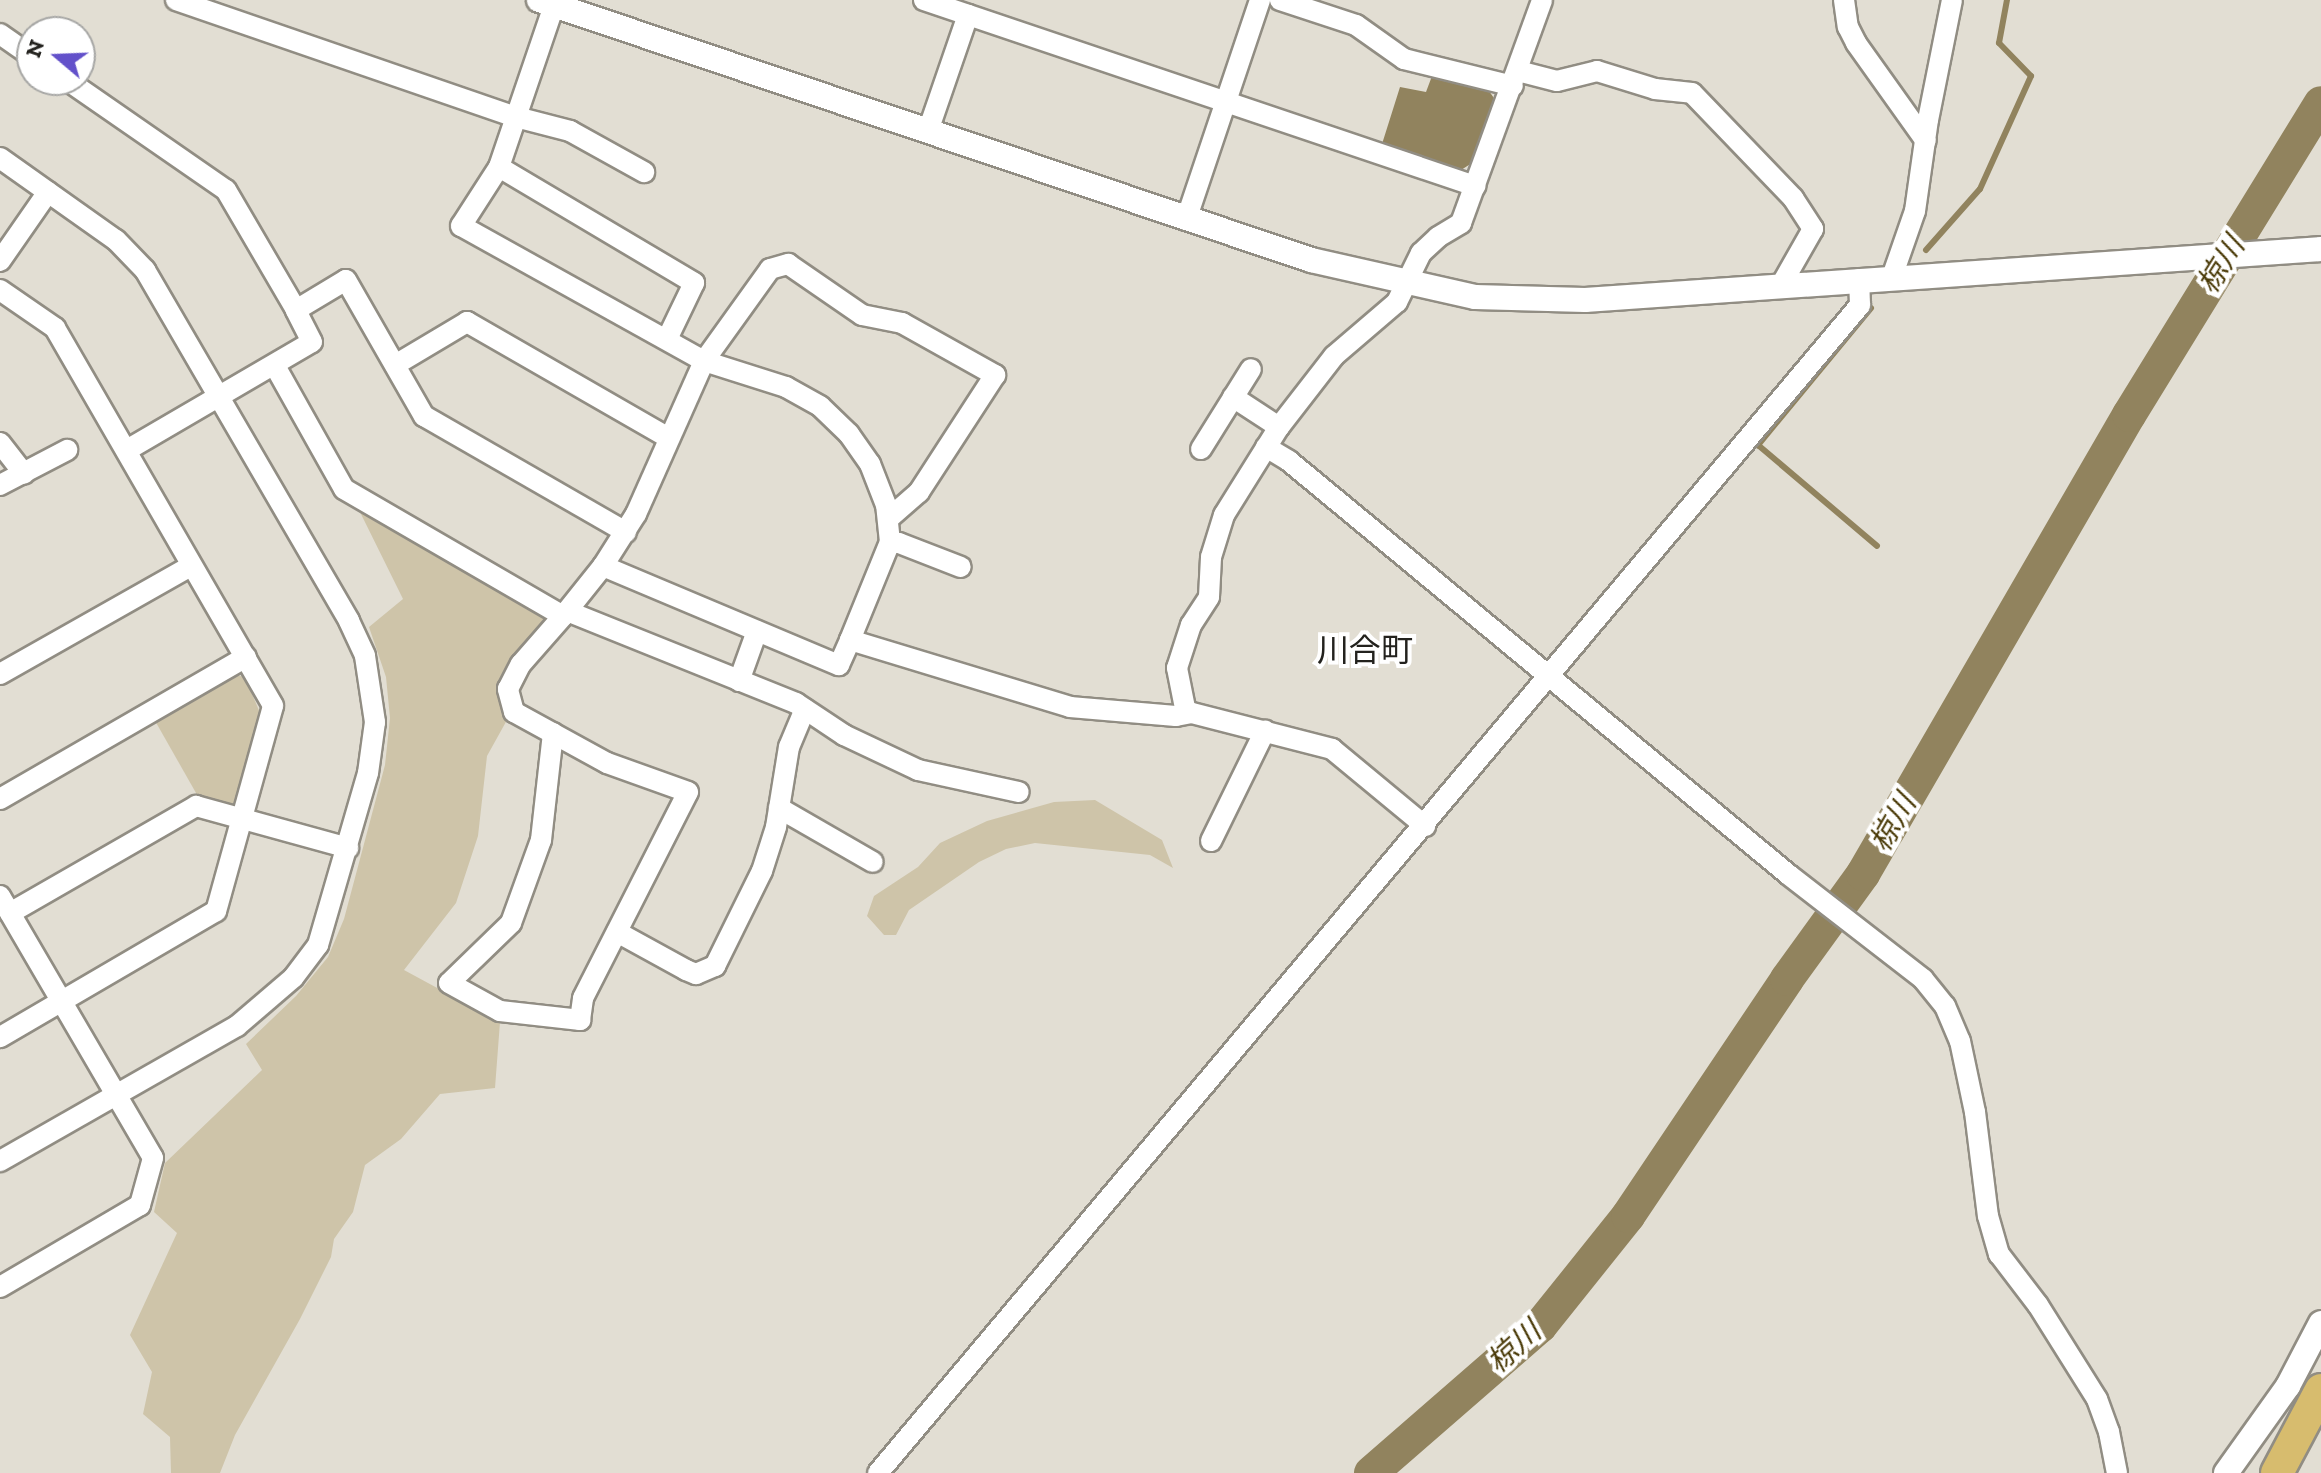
<!DOCTYPE html>
<meta charset="utf-8">
<style>
body{margin:0}
#map{position:relative;width:2321px;height:1473px;overflow:hidden;background:#e2ded3;font-family:"Zilla Slab","Noto Sans JP",serif}
div>[style]{position:absolute}
.green>*{inset:0;background:#cec4a9}
.water>*{inset:0;background:#91835e}
.stream>*{height:6px;margin:-3px;padding:0 3px;transform-origin:3px;border-radius:3px;background:#91835e}
.river>*{height:34px;margin:-17px;padding:0 17px;transform-origin:17px;border-radius:17px;background:#91835e}
.roads{filter:drop-shadow(2px 0 #918d83) drop-shadow(-2px 0 #918d83) drop-shadow(0 2px #918d83) drop-shadow(0 -2px #918d83)}
.minor>*{height:20px;margin:-10px;padding:0 10px;transform-origin:10px;border-radius:10px;background:#fff}
.tertiary>*{height:24px;margin:-12px;padding:0 12px;transform-origin:12px;border-radius:12px;background:#fff}
.trunk>*{height:32px;margin:-16px;padding:0 16px;transform-origin:16px;border-radius:16px;background:#d7bc6e}
span{translate:-50% -50%;white-space:nowrap;text-align:center;line-height:1.15;-webkit-text-stroke:8px #fff;paint-order:stroke}
.water-label{font-size:30px;color:#493906;font-style:italic}
.quarter-label{font-size:32px;color:#23221e}
.north{position:absolute;left:16px;top:16px;width:80px;height:80px;box-sizing:border-box;background:#fff;border:2px solid #a7a7a5;border-radius:50%;rotate:289deg;font-size:22px;font-weight:700;line-height:32px;text-align:center;color:#23221e}
.north::after{content:'';display:block;margin:auto;width:28px;height:36px;background:#6351ca;clip-path:polygon(50% 0,100% 100%,50% 72%,0 100%)}
</style>
<div id="map">
<div class="green">
<div style="clip-path:polygon(359px 510px,542px 613px,548px 623px,513px 657px,496px 692px,507px 720px,487px 756px,478px 836px,456px 903px,404px 970px,500px 1022px,495px 1088px,440px 1094px,401px 1139px,365px 1165px,353px 1212px,334px 1239px,331px 1257px,300px 1319px,235px 1435px,220px 1473px,171px 1473px,170px 1437px,143px 1414px,152px 1372px,130px 1335px,177px 1233px,154px 1212px,165px 1163px,262px 1070px,246px 1044px,296px 996px,328px 957px,344px 919px,385px 765px,390px 718px,386px 677px,369px 627px,403px 599px)"></div>
<div style="clip-path:polygon(235px 675px,245px 677px,260px 713px,237px 800px,226px 808px,200px 800px,154px 719px)"></div>
<div style="clip-path:polygon(1095px 800px,1162px 840px,1173px 868px,1150px 855px,1035px 843px,1006px 849px,979px 862px,909px 910px,896px 935px,884px 935px,867px 916px,874px 896px,918px 867px,940px 843px,987px 821px,1054px 802px)"></div>
</div>
<div class="water">
<div style="clip-path:polygon(1432px 76px,1489px 91px,1496px 101px,1472px 163px,1461px 170px,1382px 144px,1400px 87px,1426px 92px)"></div>
</div>
<div class="stream">
<div style="left:1926px;top:250px;width:81px;rotate:-48.5deg"></div>
<div style="left:1980px;top:189px;width:124px;rotate:-65.7deg"></div>
<div style="left:2031px;top:76px;width:46px;rotate:-134.1deg"></div>
<div style="left:1999px;top:43px;width:44px;rotate:-79.5deg"></div>
<div style="left:1871px;top:308px;width:178px;rotate:129.5deg"></div>
<div style="left:1758px;top:445px;width:156px;rotate:40.3deg"></div>
</div>
<div class="river">
<div style="left:1371px;top:1473px;width:224px;rotate:-41deg"></div>
<div style="left:1540px;top:1326px;width:141px;rotate:-51.3deg"></div>
<div style="left:1628px;top:1216px;width:285px;rotate:-56.1deg"></div>
<div style="left:1787px;top:979px;width:130px;rotate:-54.1deg"></div>
<div style="left:1863px;top:874px;width:531px;rotate:-59.91deg"></div>
<div style="left:2129px;top:415px;width:366px;rotate:-58.4deg"></div>
</div>
<div class="roads">
<div class="minor">
<div style="left:176px;top:0;width:360px;rotate:19deg"></div>
<div style="left:516px;top:117px;width:56px;rotate:14.5deg"></div>
<div style="left:570px;top:131px;width:85px;rotate:29deg"></div>
<div style="left:924px;top:0;width:582px;rotate:18.65deg"></div>
<div style="left:1280px;top:0;width:80px;rotate:18.2deg"></div>
<div style="left:1356px;top:25px;width:59px;rotate:35.3deg"></div>
<div style="left:1404px;top:59px;width:112px;rotate:13.9deg"></div>
<div style="left:1844px;top:0;width:27px;rotate:82deg"></div>
<div style="left:1848px;top:27px;width:18px;rotate:63deg"></div>
<div style="left:1856px;top:43px;width:120px;rotate:54.5deg"></div>
<div style="left:0;top:34px;width:39px;rotate:35deg"></div>
<div style="left:1518px;top:71px;width:40px;rotate:14.4deg"></div>
<div style="left:1557px;top:81px;width:41px;rotate:-14deg"></div>
<div style="left:1597px;top:71px;width:61px;rotate:17.2deg"></div>
<div style="left:1655px;top:89px;width:37px;rotate:6deg"></div>
<div style="left:1692px;top:93px;width:146px;rotate:46.1deg"></div>
<div style="left:1793px;top:198px;width:37px;rotate:57deg"></div>
<div style="left:1813px;top:229px;width:64px;rotate:119.7deg"></div>
<div style="left:67px;top:80px;width:193px;rotate:34.7deg"></div>
<div style="left:226px;top:190px;width:139px;rotate:59.7deg"></div>
<div style="left:928px;top:131px;width:123px;rotate:-71deg"></div>
<div style="left:0;top:158px;width:142px;rotate:35.3deg"></div>
<div style="left:116px;top:240px;width:42px;rotate:46deg"></div>
<div style="left:145px;top:270px;width:406px;rotate:59.8deg"></div>
<div style="left:349px;top:621px;width:38px;rotate:65deg"></div>
<div style="left:365px;top:656px;width:67px;rotate:81.4deg"></div>
<div style="left:375px;top:722px;width:51px;rotate:97.8deg"></div>
<div style="left:368px;top:773px;width:179px;rotate:106.2deg"></div>
<div style="left:318px;top:945px;width:41px;rotate:127.1deg"></div>
<div style="left:293px;top:978px;width:74px;rotate:139.4deg"></div>
<div style="left:237px;top:1026px;width:273px;rotate:150.3deg"></div>
<div style="left:499px;top:167px;width:227px;rotate:30.7deg"></div>
<div style="left:694px;top:283px;width:62px;rotate:115.7deg"></div>
<div style="left:1186px;top:220px;width:232px;rotate:-71.4deg"></div>
<div style="left:0;top:261px;width:84px;rotate:-55.2deg"></div>
<div style="left:1892px;top:277px;width:70px;rotate:-70.8deg"></div>
<div style="left:1915px;top:211px;width:92px;rotate:-81.9deg"></div>
<div style="left:1928px;top:120px;width:122px;rotate:-78.7deg"></div>
<div style="left:0;top:290px;width:67px;rotate:34.6deg"></div>
<div style="left:55px;top:328px;width:436px;rotate:60deg"></div>
<div style="left:273px;top:706px;width:213px;rotate:105.5deg"></div>
<div style="left:216px;top:911px;width:250px;rotate:149.7deg"></div>
<div style="left:395px;top:365px;width:84px;rotate:-30.8deg"></div>
<div style="left:467px;top:322px;width:233px;rotate:29.9deg"></div>
<div style="left:275px;top:366px;width:141px;rotate:60.7deg"></div>
<div style="left:344px;top:489px;width:253px;rotate:30.1deg"></div>
<div style="left:563px;top:616px;width:64px;rotate:-51.3deg"></div>
<div style="left:603px;top:566px;width:62px;rotate:-57.6deg"></div>
<div style="left:636px;top:514px;width:167px;rotate:-66deg"></div>
<div style="left:704px;top:361px;width:278px;rotate:-150.9deg"></div>
<div style="left:461px;top:226px;width:70px;rotate:-57.2deg"></div>
<div style="left:499px;top:167px;width:176px;rotate:-71.2deg"></div>
<div style="left:1233px;top:397px;width:55px;rotate:33.1deg"></div>
<div style="left:0;top:443px;width:39px;rotate:52deg"></div>
<div style="left:1266px;top:447px;width:27px;rotate:31deg"></div>
<div style="left:1289px;top:461px;width:649px;rotate:39.62deg"></div>
<div style="left:1789px;top:875px;width:170px;rotate:37.8deg"></div>
<div style="left:1923px;top:979px;width:35px;rotate:51deg"></div>
<div style="left:1945px;top:1006px;width:38px;rotate:67deg"></div>
<div style="left:1960px;top:1041px;width:73px;rotate:78.1deg"></div>
<div style="left:1975px;top:1112px;width:105px;rotate:82.9deg"></div>
<div style="left:1988px;top:1216px;width:40px;rotate:74deg"></div>
<div style="left:1999px;top:1254px;width:64px;rotate:52.6deg"></div>
<div style="left:2038px;top:1305px;width:111px;rotate:57.9deg"></div>
<div style="left:2097px;top:1399px;width:35px;rotate:70deg"></div>
<div style="left:2109px;top:1432px;width:42px;rotate:79deg"></div>
<div style="left:1201px;top:449px;width:94px;rotate:-58deg"></div>
<div style="left:127px;top:450px;width:214px;rotate:-30.3deg"></div>
<div style="left:312px;top:342px;width:36px;rotate:-117deg"></div>
<div style="left:296px;top:310px;width:58px;rotate:-31deg"></div>
<div style="left:346px;top:280px;width:157px;rotate:60.2deg"></div>
<div style="left:424px;top:416px;width:233px;rotate:29.9deg"></div>
<div style="left:0;top:485px;width:76px;rotate:-27.6deg"></div>
<div style="left:890px;top:542px;width:9px;rotate:6deg"></div>
<div style="left:899px;top:543px;width:66px;rotate:21.2deg"></div>
<div style="left:603px;top:566px;width:256px;rotate:22.8deg"></div>
<div style="left:839px;top:665px;width:27px;rotate:-66deg"></div>
<div style="left:850px;top:640px;width:230px;rotate:16.9deg"></div>
<div style="left:1070px;top:707px;width:106px;rotate:4.9deg"></div>
<div style="left:1176px;top:716px;width:16px;rotate:-11deg"></div>
<div style="left:1192px;top:713px;width:145px;rotate:14.4deg"></div>
<div style="left:1332px;top:749px;width:121px;rotate:39.6deg"></div>
<div style="left:567px;top:611px;width:247px;rotate:21.9deg"></div>
<div style="left:796px;top:703px;width:58px;rotate:33.7deg"></div>
<div style="left:844px;top:735px;width:82px;rotate:25.3deg"></div>
<div style="left:918px;top:770px;width:103px;rotate:12.3deg"></div>
<div style="left:850px;top:640px;width:106px;rotate:-67.8deg"></div>
<div style="left:890px;top:542px;width:37px;rotate:-96deg"></div>
<div style="left:886px;top:505px;width:44px;rotate:-111.3deg"></div>
<div style="left:870px;top:464px;width:37px;rotate:-125deg"></div>
<div style="left:849px;top:434px;width:40px;rotate:-136deg"></div>
<div style="left:820px;top:406px;width:39px;rotate:-151deg"></div>
<div style="left:786px;top:387px;width:86px;rotate:-162.4deg"></div>
<div style="left:704px;top:361px;width:113px;rotate:-54.3deg"></div>
<div style="left:770px;top:269px;width:19px;rotate:-16deg"></div>
<div style="left:788px;top:264px;width:90px;rotate:34.6deg"></div>
<div style="left:862px;top:315px;width:41px;rotate:11.3deg"></div>
<div style="left:902px;top:323px;width:107px;rotate:29.2deg"></div>
<div style="left:995px;top:375px;width:140px;rotate:123deg"></div>
<div style="left:919px;top:492px;width:41px;rotate:138.9deg"></div>
<div style="left:0;top:674px;width:219px;rotate:-29.5deg"></div>
<div style="left:739px;top:681px;width:53px;rotate:-70.2deg"></div>
<div style="left:1186px;top:713px;width:46px;rotate:-101.3deg"></div>
<div style="left:1177px;top:668px;width:45px;rotate:-72deg"></div>
<div style="left:1191px;top:625px;width:33px;rotate:-57deg"></div>
<div style="left:1209px;top:597px;width:40px;rotate:-87.1deg"></div>
<div style="left:1211px;top:557px;width:44px;rotate:-72.8deg"></div>
<div style="left:1224px;top:515px;width:104px;rotate:-58deg"></div>
<div style="left:1279px;top:427px;width:90px;rotate:-52.2deg"></div>
<div style="left:1334px;top:356px;width:83px;rotate:-40.6deg"></div>
<div style="left:1397px;top:302px;width:55px;rotate:-63.9deg"></div>
<div style="left:1421px;top:253px;width:23px;rotate:-43deg"></div>
<div style="left:1438px;top:237px;width:27px;rotate:-31deg"></div>
<div style="left:1461px;top:223px;width:237px;rotate:-70deg"></div>
<div style="left:553px;top:733px;width:108px;rotate:96.4deg"></div>
<div style="left:541px;top:840px;width:88px;rotate:109.9deg"></div>
<div style="left:511px;top:923px;width:86px;rotate:135.9deg"></div>
<div style="left:449px;top:983px;width:58px;rotate:28.8deg"></div>
<div style="left:500px;top:1011px;width:81px;rotate:6.4deg"></div>
<div style="left:580px;top:1020px;width:22px;rotate:-82deg"></div>
<div style="left:583px;top:998px;width:231px;rotate:-63deg"></div>
<div style="left:688px;top:792px;width:86px;rotate:-160.3deg"></div>
<div style="left:607px;top:763px;width:106px;rotate:-151.3deg"></div>
<div style="left:514px;top:712px;width:24px;rotate:-105deg"></div>
<div style="left:508px;top:689px;width:28px;rotate:-63deg"></div>
<div style="left:521px;top:664px;width:64px;rotate:-48.8deg"></div>
<div style="left:0;top:799px;width:284px;rotate:-30deg"></div>
<div style="left:779px;top:808px;width:108px;rotate:29.9deg"></div>
<div style="left:1211px;top:841px;width:123px;rotate:-63.9deg"></div>
<div style="left:0;top:896px;width:303px;rotate:59.7deg"></div>
<div style="left:153px;top:1158px;width:49px;rotate:105.5deg"></div>
<div style="left:140px;top:1205px;width:162px;rotate:149.6deg"></div>
<div style="left:10px;top:913px;width:215px;rotate:-29.9deg"></div>
<div style="left:196px;top:806px;width:158px;rotate:15.4deg"></div>
<div style="left:617px;top:932px;width:79px;rotate:28.8deg"></div>
<div style="left:686px;top:970px;width:11px;rotate:22deg"></div>
<div style="left:696px;top:974px;width:21px;rotate:-23deg"></div>
<div style="left:715px;top:966px;width:106px;rotate:-63.7deg"></div>
<div style="left:762px;top:871px;width:46px;rotate:-72.3deg"></div>
<div style="left:776px;top:827px;width:81px;rotate:-80.8deg"></div>
<div style="left:789px;top:747px;width:41px;rotate:-67.2deg"></div>
<div style="left:878px;top:1473px;width:1526px;rotate:-49.94deg"></div>
<div style="left:1860px;top:305px;width:26px;rotate:-92deg"></div>
</div>
<div class="tertiary">
<div style="left:539px;top:0;width:815px;rotate:18.61deg"></div>
<div style="left:1311px;top:260px;width:168px;rotate:12.7deg"></div>
<div style="left:1475px;top:297px;width:110px;rotate:1.6deg"></div>
<div style="left:1585px;top:300px;width:738px;rotate:-3.96deg"></div>
<div style="left:2226px;top:1473px;width:107px;rotate:-54.5deg"></div>
<div style="left:2288px;top:1386px;width:71px;rotate:-62.4deg"></div>
</div>
<div class="trunk">
<div style="left:2277px;top:1473px;width:94px;rotate:-62.1deg"></div>
</div>
</div>
<div class="water-label">
<span style="left:2221px;top:265px;rotate:-58deg">椋川</span>
<span style="left:1893px;top:823px;rotate:-60deg">椋川</span>
<span style="left:1514px;top:1347px;rotate:-42deg">椋川</span>
</div>
<div class="quarter-label">
<span style="left:1365px;top:650px">川合町</span>
</div>
<div class="north">N</div>
</div>
